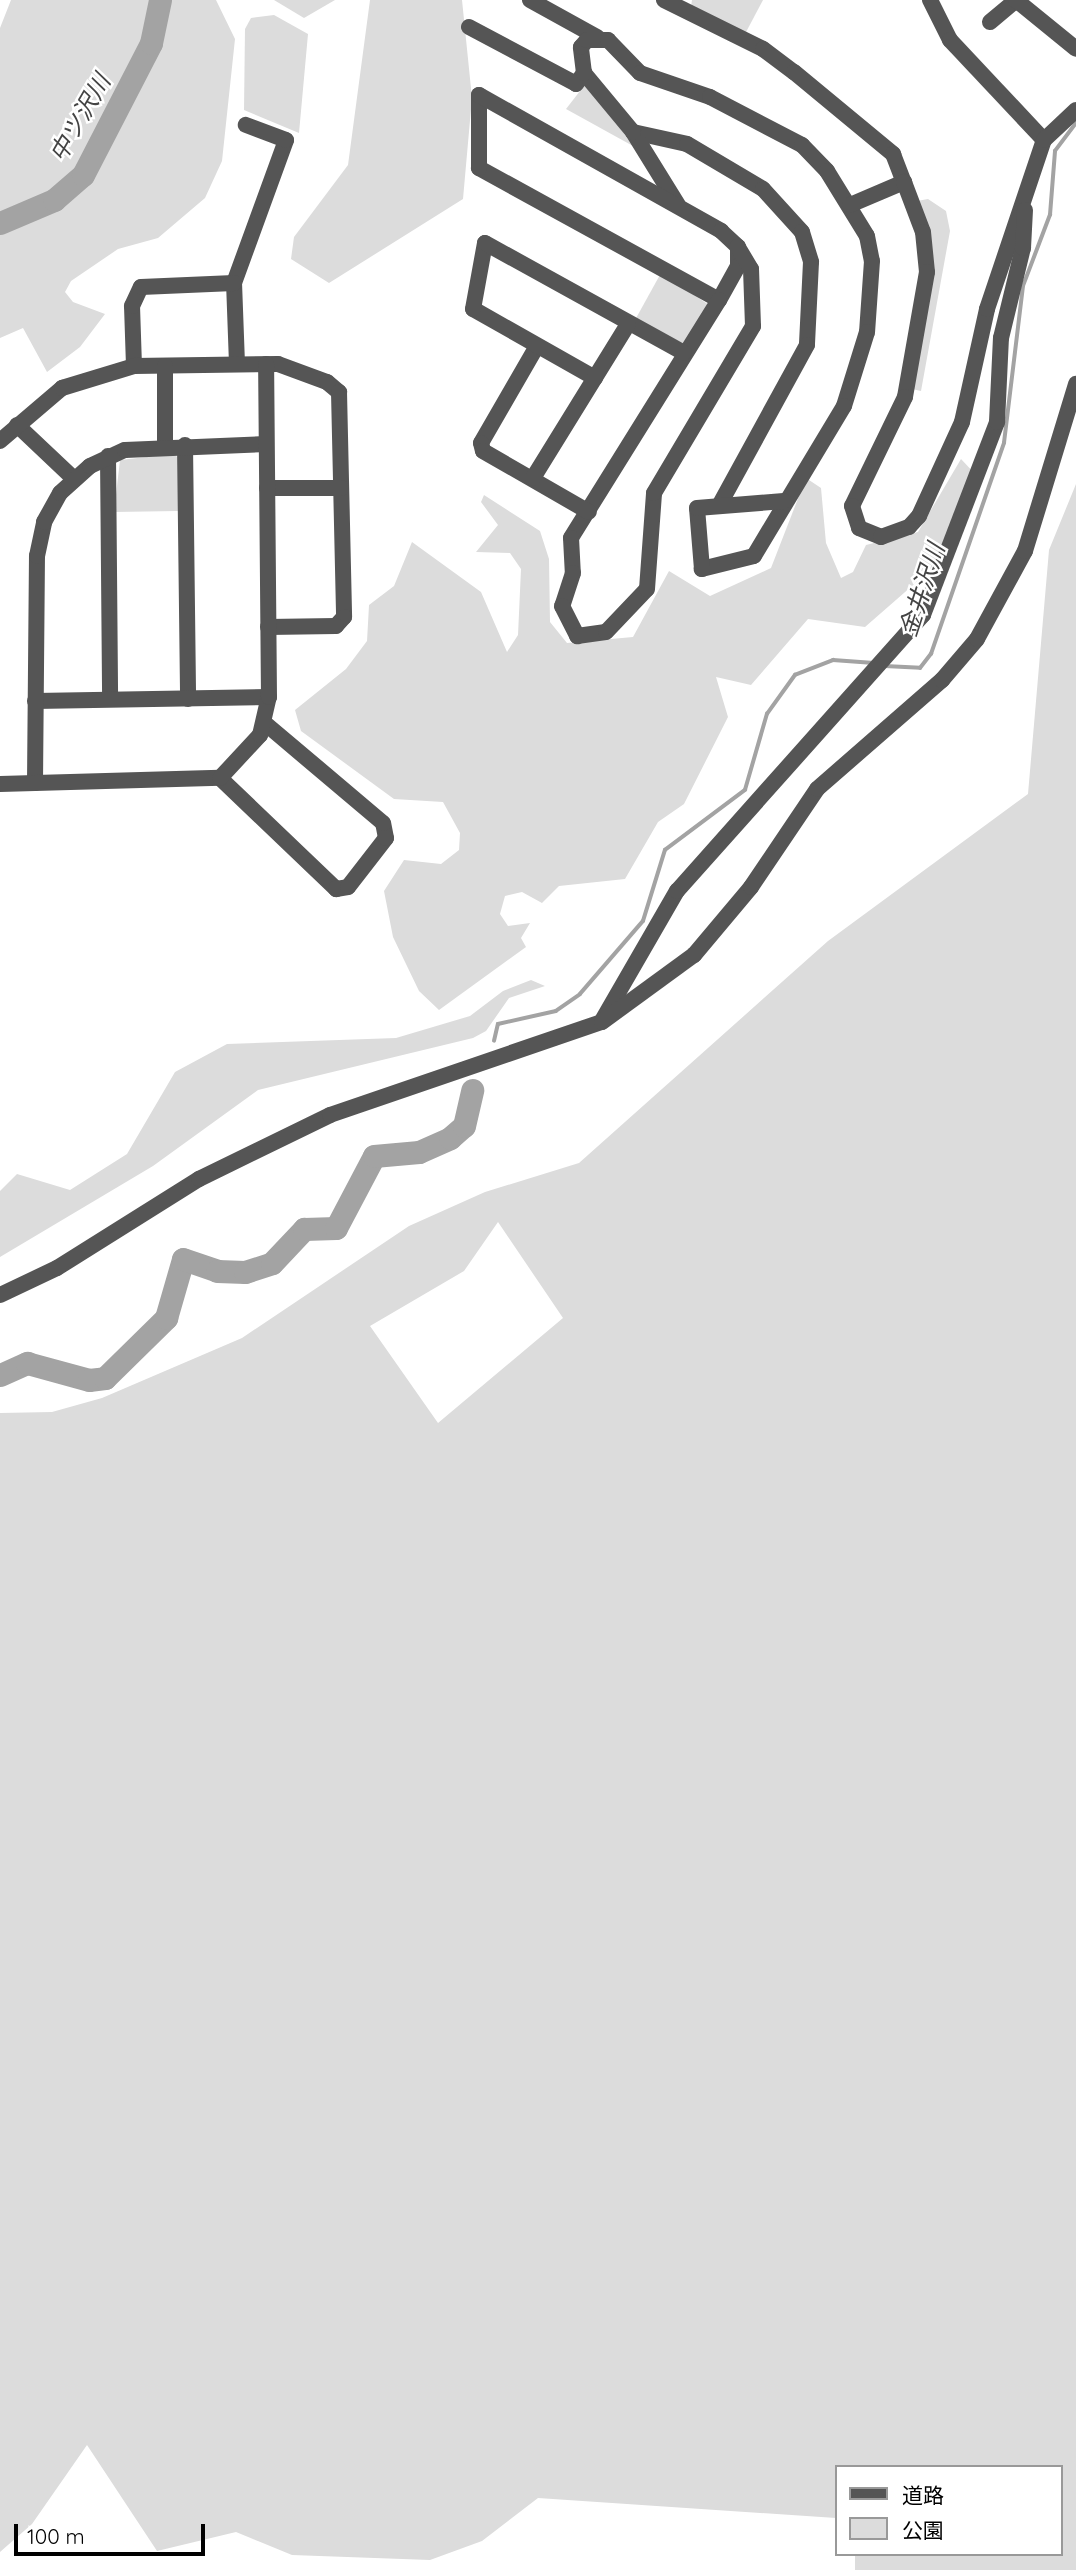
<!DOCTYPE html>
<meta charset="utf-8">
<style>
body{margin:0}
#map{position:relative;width:1076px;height:2570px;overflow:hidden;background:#fff;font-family:Quicksand,"Noto Sans JP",sans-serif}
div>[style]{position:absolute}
.green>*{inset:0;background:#dcdcdc}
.stream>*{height:3.5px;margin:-1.75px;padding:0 1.75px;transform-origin:1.75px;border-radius:1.75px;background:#a3a3a3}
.river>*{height:23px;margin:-11.5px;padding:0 11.5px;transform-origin:11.5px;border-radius:11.5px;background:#a3a3a3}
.minor>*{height:16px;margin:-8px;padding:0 8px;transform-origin:8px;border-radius:8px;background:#555}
span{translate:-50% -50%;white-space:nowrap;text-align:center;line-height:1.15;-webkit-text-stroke:5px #fff;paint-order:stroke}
.water-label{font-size:24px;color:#444;font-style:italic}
.legend{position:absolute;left:835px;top:2465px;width:228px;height:91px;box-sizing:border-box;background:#fff;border:2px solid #999;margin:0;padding:9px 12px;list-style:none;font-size:21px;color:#000}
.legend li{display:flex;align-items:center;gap:14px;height:35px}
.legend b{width:35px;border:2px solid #999}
.scale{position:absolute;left:14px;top:2524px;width:191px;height:32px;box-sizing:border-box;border:4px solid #000;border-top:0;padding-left:9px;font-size:21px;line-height:24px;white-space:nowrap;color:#000;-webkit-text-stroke:5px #fff;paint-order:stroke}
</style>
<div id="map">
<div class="green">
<div style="clip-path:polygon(11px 0,216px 0,235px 39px,222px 161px,205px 198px,158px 238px,118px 249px,71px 281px,65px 292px,73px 302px,105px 314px,80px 347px,47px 372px,23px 328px,0 338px,0 28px)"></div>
<div style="clip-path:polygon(274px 0,335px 0,304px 18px)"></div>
<div style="clip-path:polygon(370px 0,462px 0,472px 98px,463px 199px,329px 283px,291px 259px,294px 237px,348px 165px)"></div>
<div style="clip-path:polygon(692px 0,763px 0,745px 34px,691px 7px)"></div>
<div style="clip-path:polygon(274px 15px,308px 34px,299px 133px,244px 110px,245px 29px,251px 18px)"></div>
<div style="clip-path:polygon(587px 82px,633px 146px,566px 109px)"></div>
<div style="clip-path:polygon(928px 199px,946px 211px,950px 231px,921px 391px,912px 389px,929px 300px,917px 201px)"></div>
<div style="clip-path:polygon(661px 273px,709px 305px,685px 344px,635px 320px)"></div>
<div style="clip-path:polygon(evenodd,1076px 425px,1076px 2570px,855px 2570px,855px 2554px,1060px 2554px,1060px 2467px,836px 2467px,836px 2518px,538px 2498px,482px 2541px,430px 2560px,292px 2555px,236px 2532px,157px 2551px,87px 2445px,32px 2524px,0 2552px,0 1413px,52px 1412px,102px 1398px,242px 1338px,409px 1226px,485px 1192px,579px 1163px,828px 941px,1028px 794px,1049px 550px,1076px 484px,1076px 425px,498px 1222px,563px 1318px,438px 1423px,370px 1326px,464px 1271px,498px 1222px)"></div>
<div style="clip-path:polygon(173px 454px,179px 458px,178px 511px,114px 512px,120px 460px)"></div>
<div style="clip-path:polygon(961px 459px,977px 476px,954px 536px,928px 572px,865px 627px,808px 619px,751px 685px,716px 677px,728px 717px,684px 804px,658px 822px,625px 879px,559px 886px,542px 903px,522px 892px,505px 896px,500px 914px,508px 926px,530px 923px,521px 938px,526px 947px,439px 1010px,419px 991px,393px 937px,384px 891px,404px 860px,441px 864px,459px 850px,460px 833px,443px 802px,394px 799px,301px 731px,295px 710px,346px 669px,367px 641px,369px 605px,394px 586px,412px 542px,481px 592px,507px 652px,518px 635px,521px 569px,510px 553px,476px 552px,498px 525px,481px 502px,484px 495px,540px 531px,549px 559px,550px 622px,567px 643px,633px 637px,669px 571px,710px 596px,771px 568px,806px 478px,821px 488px,826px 543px,841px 578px,853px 572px,866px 545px,918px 532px)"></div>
<div style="clip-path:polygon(531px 980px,545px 986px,509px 998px,486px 1031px,473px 1038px,258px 1090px,153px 1166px,0 1257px,0 1191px,17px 1174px,70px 1190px,127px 1154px,175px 1072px,227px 1044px,396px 1038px,470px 1016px,503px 991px)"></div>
</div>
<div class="stream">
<div style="left:885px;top:666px;width:35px;rotate:3deg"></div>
<div style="left:920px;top:668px;width:18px;rotate:-52deg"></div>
<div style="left:931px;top:654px;width:223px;rotate:-70.9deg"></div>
<div style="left:1004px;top:443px;width:158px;rotate:-83.1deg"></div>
<div style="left:1023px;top:286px;width:76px;rotate:-69.2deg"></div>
<div style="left:1050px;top:215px;width:64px;rotate:-85.5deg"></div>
<div style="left:1055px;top:151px;width:35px;rotate:-53deg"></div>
<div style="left:494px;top:1041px;width:17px;rotate:-77deg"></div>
<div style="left:498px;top:1024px;width:59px;rotate:-12.6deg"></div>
<div style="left:556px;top:1011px;width:29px;rotate:-35deg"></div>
<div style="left:580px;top:994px;width:96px;rotate:-49.2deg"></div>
<div style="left:643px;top:921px;width:74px;rotate:-72.8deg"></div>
<div style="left:665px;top:850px;width:100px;rotate:-36.9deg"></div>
<div style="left:745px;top:790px;width:79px;rotate:-73.9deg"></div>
<div style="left:767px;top:714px;width:48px;rotate:-54.3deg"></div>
<div style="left:795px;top:675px;width:41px;rotate:-21.5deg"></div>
<div style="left:833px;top:660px;width:41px;rotate:4.2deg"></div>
</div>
<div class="river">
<div style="left:0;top:223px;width:59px;rotate:-23.1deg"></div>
<div style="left:54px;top:200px;width:38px;rotate:-41deg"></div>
<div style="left:83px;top:175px;width:148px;rotate:-62.7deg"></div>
<div style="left:151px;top:43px;width:44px;rotate:-78.2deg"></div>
<div style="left:0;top:1375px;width:30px;rotate:-24deg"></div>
<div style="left:27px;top:1363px;width:64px;rotate:15.3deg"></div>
<div style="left:89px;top:1380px;width:16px;rotate:-7deg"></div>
<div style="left:105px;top:1378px;width:86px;rotate:-44.5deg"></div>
<div style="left:166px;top:1318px;width:61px;rotate:-73.9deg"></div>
<div style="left:183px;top:1259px;width:36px;rotate:19deg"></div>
<div style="left:217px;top:1271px;width:28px;rotate:2deg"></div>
<div style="left:245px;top:1272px;width:28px;rotate:-18deg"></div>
<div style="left:272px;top:1263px;width:47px;rotate:-46.7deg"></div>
<div style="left:304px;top:1229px;width:32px;rotate:-2deg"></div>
<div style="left:336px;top:1228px;width:81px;rotate:-62.2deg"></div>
<div style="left:374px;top:1156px;width:45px;rotate:-5.1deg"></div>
<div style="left:419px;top:1152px;width:34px;rotate:-24deg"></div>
<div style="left:450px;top:1138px;width:18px;rotate:-41deg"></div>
<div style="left:464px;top:1126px;width:37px;rotate:-77deg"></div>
</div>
<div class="minor">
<div style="left:530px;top:0;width:77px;rotate:28.9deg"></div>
<div style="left:664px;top:0;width:110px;rotate:26.3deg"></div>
<div style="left:763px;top:49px;width:39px;rotate:37deg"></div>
<div style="left:794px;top:72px;width:129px;rotate:39.6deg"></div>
<div style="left:893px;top:154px;width:30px;rotate:69deg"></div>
<div style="left:930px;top:0;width:45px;rotate:63.4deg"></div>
<div style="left:950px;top:40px;width:137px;rotate:46.8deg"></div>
<div style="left:990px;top:22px;width:34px;rotate:-40deg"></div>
<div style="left:1016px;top:0;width:77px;rotate:39.2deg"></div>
<div style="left:469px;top:27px;width:121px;rotate:28deg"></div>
<div style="left:576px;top:84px;width:14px;rotate:-54deg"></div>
<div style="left:633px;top:132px;width:55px;rotate:12.5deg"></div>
<div style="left:687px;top:144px;width:88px;rotate:30.6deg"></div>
<div style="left:763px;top:189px;width:58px;rotate:47.8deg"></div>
<div style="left:802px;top:232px;width:31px;rotate:73deg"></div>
<div style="left:811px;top:262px;width:83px;rotate:92.8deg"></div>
<div style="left:807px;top:345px;width:183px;rotate:118.7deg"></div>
<div style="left:678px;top:205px;width:86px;rotate:-121.7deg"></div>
<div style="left:633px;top:132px;width:77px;rotate:-129.7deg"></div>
<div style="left:584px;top:73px;width:26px;rotate:-97deg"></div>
<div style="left:581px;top:47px;width:9px;rotate:-49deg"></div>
<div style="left:587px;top:40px;width:21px"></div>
<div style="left:608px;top:40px;width:46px;rotate:45.9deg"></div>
<div style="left:640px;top:73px;width:74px;rotate:18.9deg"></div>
<div style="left:710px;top:97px;width:104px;rotate:27.6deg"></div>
<div style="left:802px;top:145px;width:36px;rotate:46deg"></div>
<div style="left:827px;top:171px;width:76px;rotate:58.4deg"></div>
<div style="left:867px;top:236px;width:25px;rotate:79deg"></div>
<div style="left:872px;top:261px;width:71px;rotate:94deg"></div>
<div style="left:867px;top:332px;width:77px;rotate:107.3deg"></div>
<div style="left:844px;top:406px;width:175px;rotate:121deg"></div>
<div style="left:754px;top:556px;width:54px;rotate:166deg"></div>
<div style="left:702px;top:569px;width:61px;rotate:-94.7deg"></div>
<div style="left:697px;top:508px;width:87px;rotate:-4.6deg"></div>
<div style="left:850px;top:205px;width:59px;rotate:-23.1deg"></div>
<div style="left:904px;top:182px;width:53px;rotate:69.2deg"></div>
<div style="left:923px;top:232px;width:40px;rotate:84.3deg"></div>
<div style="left:927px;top:272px;width:127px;rotate:100deg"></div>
<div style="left:905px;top:397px;width:121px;rotate:115.9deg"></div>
<div style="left:852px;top:506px;width:23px;rotate:72deg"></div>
<div style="left:859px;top:528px;width:24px;rotate:22deg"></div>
<div style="left:881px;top:537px;width:30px;rotate:-20deg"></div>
<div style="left:909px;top:527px;width:15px;rotate:-48deg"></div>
<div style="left:919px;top:516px;width:103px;rotate:-65.4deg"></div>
<div style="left:962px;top:422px;width:116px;rotate:-77.5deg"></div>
<div style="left:987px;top:309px;width:178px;rotate:-71.4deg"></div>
<div style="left:1044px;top:140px;width:44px;rotate:-43.2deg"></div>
<div style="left:719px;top:300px;width:274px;rotate:-151.2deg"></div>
<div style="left:479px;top:168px;width:73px;rotate:-90deg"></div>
<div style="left:479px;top:95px;width:278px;rotate:29.3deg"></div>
<div style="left:721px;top:231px;width:23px;rotate:43deg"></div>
<div style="left:738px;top:247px;width:19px;rotate:90deg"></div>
<div style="left:738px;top:266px;width:39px;rotate:119deg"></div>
<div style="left:719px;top:300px;width:280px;rotate:121.9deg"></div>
<div style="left:571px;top:538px;width:35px;rotate:87deg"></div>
<div style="left:573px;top:573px;width:35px;rotate:108deg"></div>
<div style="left:562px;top:606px;width:34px;rotate:63deg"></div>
<div style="left:577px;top:636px;width:29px;rotate:-8deg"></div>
<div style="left:606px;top:632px;width:59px;rotate:-46.4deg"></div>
<div style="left:647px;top:589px;width:96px;rotate:-85.8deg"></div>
<div style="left:654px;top:493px;width:194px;rotate:-59.3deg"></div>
<div style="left:753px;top:326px;width:57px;rotate:-92deg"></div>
<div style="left:751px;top:269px;width:26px;rotate:-121deg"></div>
<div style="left:537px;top:346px;width:112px;rotate:120deg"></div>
<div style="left:481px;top:443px;width:8px;rotate:76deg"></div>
<div style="left:483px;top:451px;width:122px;rotate:29.9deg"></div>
<div style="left:237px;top:364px;width:81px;rotate:-92.1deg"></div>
<div style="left:234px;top:283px;width:152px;rotate:-70deg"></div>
<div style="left:286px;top:140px;width:43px;rotate:-159.4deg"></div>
<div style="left:134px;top:366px;width:60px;rotate:-91.9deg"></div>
<div style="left:132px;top:306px;width:21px;rotate:-65deg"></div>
<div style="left:141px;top:287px;width:93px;rotate:-2.5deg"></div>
<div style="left:595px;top:378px;width:140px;rotate:-150.5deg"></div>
<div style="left:473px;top:309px;width:67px;rotate:-79.7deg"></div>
<div style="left:485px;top:243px;width:227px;rotate:28.9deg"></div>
<div style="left:17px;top:425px;width:77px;rotate:43.4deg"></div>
<div style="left:0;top:441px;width:82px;rotate:-40.5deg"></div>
<div style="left:62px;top:388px;width:75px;rotate:-17deg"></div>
<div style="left:134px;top:366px;width:144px;rotate:-0.8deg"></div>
<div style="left:278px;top:364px;width:52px;rotate:20.2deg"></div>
<div style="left:327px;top:382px;width:16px;rotate:40deg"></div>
<div style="left:339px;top:392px;width:225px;rotate:88.7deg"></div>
<div style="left:344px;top:617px;width:12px;rotate:132deg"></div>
<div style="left:336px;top:626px;width:68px;rotate:179.2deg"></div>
<div style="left:165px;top:445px;width:79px;rotate:-90deg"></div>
<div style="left:185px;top:445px;width:254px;rotate:89.3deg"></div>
<div style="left:108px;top:456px;width:243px;rotate:89.5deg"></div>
<div style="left:533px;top:478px;width:181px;rotate:-58.3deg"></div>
<div style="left:267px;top:488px;width:74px"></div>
<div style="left:35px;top:701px;width:234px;rotate:-1deg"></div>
<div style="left:220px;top:778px;width:161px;rotate:43.7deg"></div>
<div style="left:336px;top:889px;width:12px;rotate:-9deg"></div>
<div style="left:348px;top:887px;width:62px;rotate:-52.2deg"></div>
<div style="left:386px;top:838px;width:15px;rotate:-101deg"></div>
<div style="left:383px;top:823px;width:153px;rotate:-139.8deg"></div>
<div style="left:35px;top:783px;width:227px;rotate:-89.5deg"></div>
<div style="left:37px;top:556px;width:35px;rotate:-78deg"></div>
<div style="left:44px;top:522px;width:33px;rotate:-61deg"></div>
<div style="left:60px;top:493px;width:40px;rotate:-42deg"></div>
<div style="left:90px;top:466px;width:38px;rotate:-25deg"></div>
<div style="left:125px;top:450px;width:141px;rotate:-2.4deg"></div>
<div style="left:0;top:784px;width:220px;rotate:-1.6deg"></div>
<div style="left:220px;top:778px;width:59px;rotate:-47.1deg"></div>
<div style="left:260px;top:735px;width:39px;rotate:-77deg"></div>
<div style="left:269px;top:697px;width:333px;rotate:-90.5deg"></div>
<div style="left:603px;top:1019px;width:148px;rotate:-60deg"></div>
<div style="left:677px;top:891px;width:370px;rotate:-48.3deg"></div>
<div style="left:923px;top:615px;width:207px;rotate:-69deg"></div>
<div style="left:997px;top:422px;width:84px;rotate:-87.3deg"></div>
<div style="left:1001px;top:338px;width:93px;rotate:-76.3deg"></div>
<div style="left:1023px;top:248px;width:38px;rotate:-87deg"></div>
<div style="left:0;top:1295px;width:63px;rotate:-25.3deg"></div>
<div style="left:57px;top:1268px;width:168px;rotate:-32.1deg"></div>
<div style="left:199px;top:1179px;width:146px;rotate:-26deg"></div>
<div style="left:330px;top:1115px;width:287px;rotate:-18.9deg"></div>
<div style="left:602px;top:1022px;width:114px;rotate:-36.1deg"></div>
<div style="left:694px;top:955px;width:89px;rotate:-50deg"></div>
<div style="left:751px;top:887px;width:118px;rotate:-56deg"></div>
<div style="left:817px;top:789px;width:166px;rotate:-41.1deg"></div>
<div style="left:942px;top:680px;width:54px;rotate:-49.5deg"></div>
<div style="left:977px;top:639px;width:100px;rotate:-61.4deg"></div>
<div style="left:1025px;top:551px;width:175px;rotate:-73deg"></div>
</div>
<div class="water-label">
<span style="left:80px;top:118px;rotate:-60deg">中ツ沢川</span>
<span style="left:922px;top:590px;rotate:-72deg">金井沢川</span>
</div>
<ul class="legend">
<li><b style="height:9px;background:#555"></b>道路</li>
<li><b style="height:19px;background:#dcdcdc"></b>公園</li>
</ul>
<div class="scale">100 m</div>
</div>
